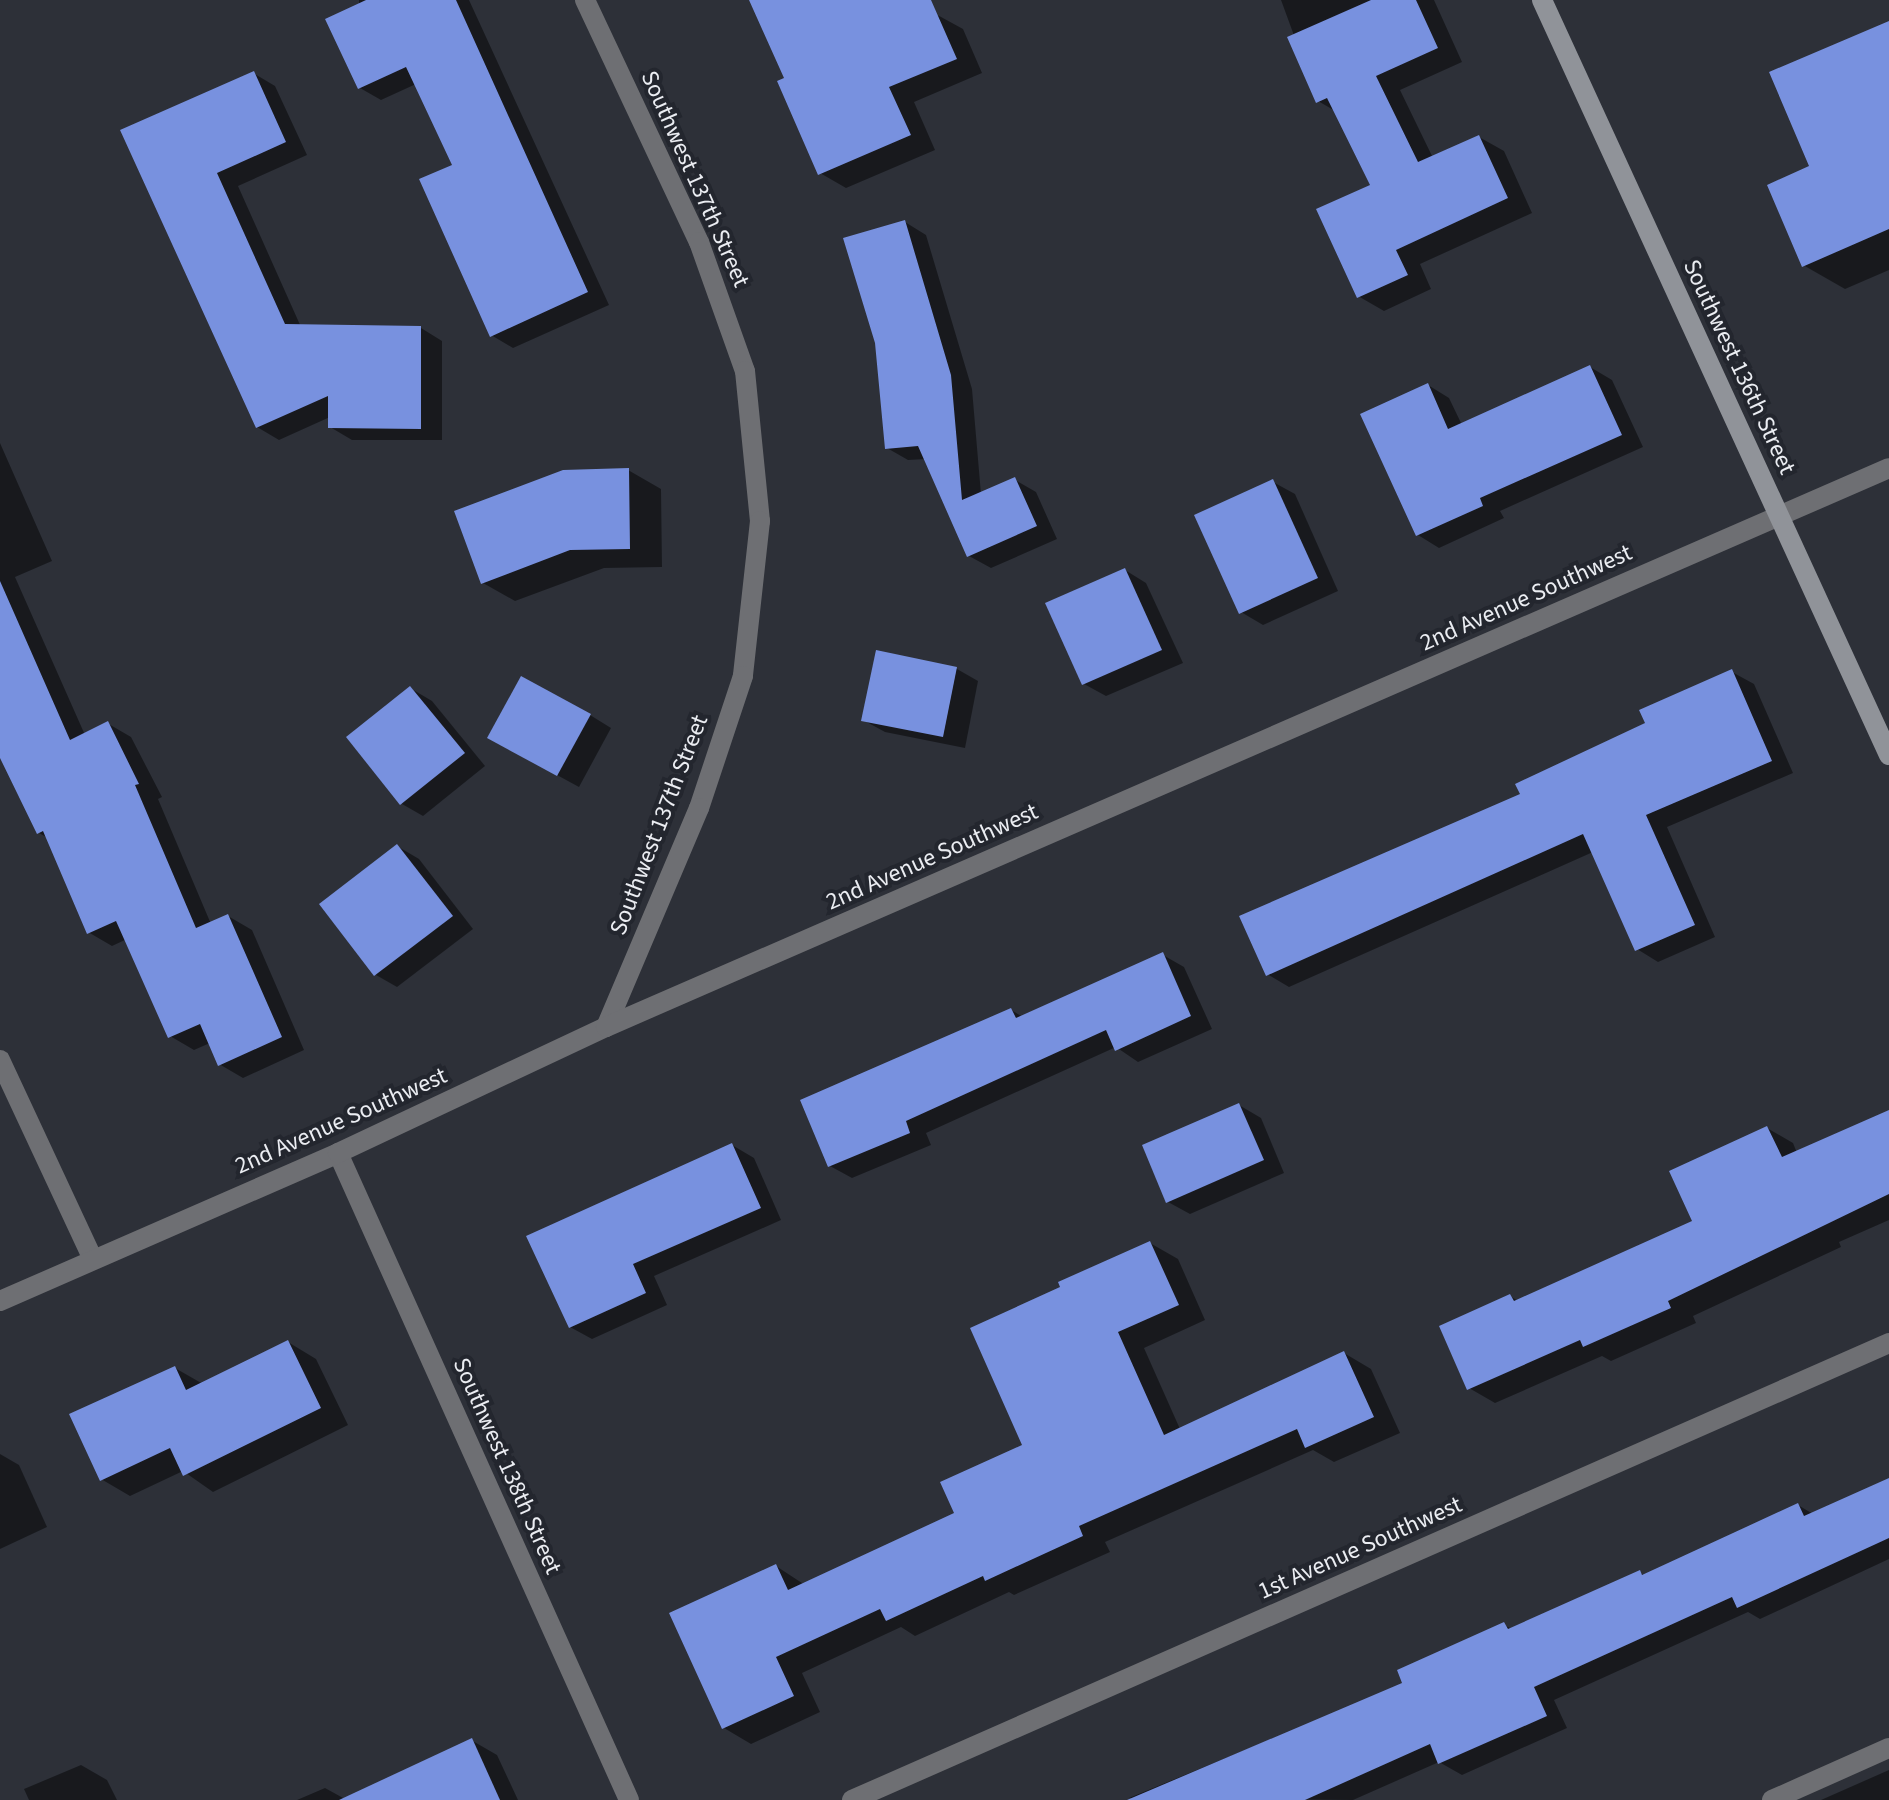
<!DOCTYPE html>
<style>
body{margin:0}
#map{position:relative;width:1889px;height:1800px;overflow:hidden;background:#2d3038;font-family:"Source Sans 3",sans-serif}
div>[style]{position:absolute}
.shadow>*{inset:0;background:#0007}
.building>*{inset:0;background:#7891df}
.lane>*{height:20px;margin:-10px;padding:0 10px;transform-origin:10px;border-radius:10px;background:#6e6f73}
.street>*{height:20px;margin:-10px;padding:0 10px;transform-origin:10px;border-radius:10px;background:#6e6f73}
.secondary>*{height:20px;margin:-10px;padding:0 10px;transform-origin:10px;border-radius:10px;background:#909399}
span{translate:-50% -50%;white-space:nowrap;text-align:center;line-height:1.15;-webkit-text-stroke:8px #23262e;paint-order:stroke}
.street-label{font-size:24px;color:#ebedf2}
</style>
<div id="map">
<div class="shadow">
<div style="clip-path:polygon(359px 0,469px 0,609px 305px,513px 348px,491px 335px,455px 166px,416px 84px,381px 100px,360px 88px)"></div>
<div style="clip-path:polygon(751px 0,910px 0,963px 29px,982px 73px,914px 102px,935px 150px,846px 188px,820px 173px,787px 79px)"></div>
<div style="clip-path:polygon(1281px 0,1434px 0,1462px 62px,1400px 90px,1433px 158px,1479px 137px,1504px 151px,1532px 213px,1420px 264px,1431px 289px,1384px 311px,1358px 296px,1372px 186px,1337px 112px,1318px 101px)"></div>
<div style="clip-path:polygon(1889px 30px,1889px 270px,1845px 289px,1803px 265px,1812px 167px)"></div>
<div style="clip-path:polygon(253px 73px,275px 86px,307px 155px,238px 186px,301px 327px,421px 328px,442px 341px,442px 440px,352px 440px,330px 427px,330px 417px,279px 440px,257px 427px,123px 131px)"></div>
<div style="clip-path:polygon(905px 222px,926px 235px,972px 389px,981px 494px,1015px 480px,1036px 492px,1057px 539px,991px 568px,969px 556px,926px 459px,908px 460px,887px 448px)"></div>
<div style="clip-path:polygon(1590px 367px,1612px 380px,1643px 447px,1500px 511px,1504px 518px,1439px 548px,1418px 535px,1428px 385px,1449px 398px,1462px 425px)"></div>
<div style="clip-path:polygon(0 443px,52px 561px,15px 577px,85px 735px,107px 723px,131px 737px,162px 797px,158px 799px,211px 924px,228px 916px,252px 930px,304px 1050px,243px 1078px,219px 1064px,210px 1043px,194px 1050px,170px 1036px,127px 939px,112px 946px,88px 932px,48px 838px,39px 833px,0 738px)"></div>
<div style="clip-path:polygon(628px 470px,661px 489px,662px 567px,604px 568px,515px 601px,483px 583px)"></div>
<div style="clip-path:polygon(1273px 482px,1295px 494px,1338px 591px,1263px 625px,1241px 612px)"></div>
<div style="clip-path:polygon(1125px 570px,1146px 583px,1183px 663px,1106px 696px,1084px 684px)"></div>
<div style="clip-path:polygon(877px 653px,957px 669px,978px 681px,965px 748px,885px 732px,863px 720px)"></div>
<div style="clip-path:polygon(1732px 672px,1754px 684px,1793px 773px,1667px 827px,1715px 937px,1658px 962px,1637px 949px,1593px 852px,1289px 987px,1267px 974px,1523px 795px)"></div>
<div style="clip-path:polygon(410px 688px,432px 701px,485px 766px,423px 816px,402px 804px)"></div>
<div style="clip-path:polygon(590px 715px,611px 728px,579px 787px,511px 750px)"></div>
<div style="clip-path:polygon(397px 846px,419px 859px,473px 929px,397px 987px,376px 975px)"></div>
<div style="clip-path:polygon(1163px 955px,1184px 967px,1212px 1029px,1138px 1062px,1116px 1047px,926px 1133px,931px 1145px,852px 1178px,830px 1166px,1011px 1010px,1023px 1017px)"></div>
<div style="clip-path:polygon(1239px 1105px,1261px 1118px,1284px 1173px,1190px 1214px,1168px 1202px)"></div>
<div style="clip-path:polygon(1889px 1113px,1889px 1220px,1839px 1242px,1841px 1247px,1693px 1316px,1696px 1323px,1611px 1361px,1602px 1356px,1495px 1403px,1469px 1388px,1510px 1296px,1518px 1301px,1695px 1222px,1767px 1128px,1793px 1143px,1797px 1153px)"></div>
<div style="clip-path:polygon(732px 1145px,754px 1158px,781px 1220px,654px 1276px,667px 1305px,592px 1339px,570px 1327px)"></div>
<div style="clip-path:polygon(1150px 1243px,1178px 1259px,1205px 1320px,1144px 1348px,1180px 1429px,1344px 1353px,1371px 1369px,1400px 1433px,1334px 1462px,1313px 1450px,1105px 1542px,1110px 1552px,1014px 1595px,1009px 1592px,915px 1636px,901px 1627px,802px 1673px,820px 1712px,751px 1744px,724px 1728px,776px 1566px,805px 1585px,957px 1514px,1025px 1446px,1063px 1288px)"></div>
<div style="clip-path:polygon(288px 1342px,316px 1359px,348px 1425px,213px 1492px,183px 1471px,130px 1496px,101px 1479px,175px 1368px,203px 1384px)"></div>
<div style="clip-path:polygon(0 1454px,19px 1465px,47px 1527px,0 1549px)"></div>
<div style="clip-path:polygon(1889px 1480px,1889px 1559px,1760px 1619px,1748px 1612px,1554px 1700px,1567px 1728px,1462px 1775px,1439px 1762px,1353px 1800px,1129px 1798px,1405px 1684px,1504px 1625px,1512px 1629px,1640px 1573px,1645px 1576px,1798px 1505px,1813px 1514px)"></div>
<div style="clip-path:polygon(471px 1740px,497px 1755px,518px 1800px,297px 1800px,325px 1788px,345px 1799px)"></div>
<div style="clip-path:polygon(81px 1765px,107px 1780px,117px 1800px,29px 1800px,24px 1789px)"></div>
<div style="clip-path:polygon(1889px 1770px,1889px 1800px,1821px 1800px)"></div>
</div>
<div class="building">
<div style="clip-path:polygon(366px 0,456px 0,588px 292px,490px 337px,419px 179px,452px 165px,406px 67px,358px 89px,325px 19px)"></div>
<div style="clip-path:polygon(749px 0,931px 0,957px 59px,889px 87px,911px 135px,818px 175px,777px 81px,784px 78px)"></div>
<div style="clip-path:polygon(1371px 0,1416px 0,1438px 48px,1376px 76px,1418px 162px,1479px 135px,1508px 198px,1396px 250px,1408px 275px,1357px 298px,1316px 209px,1370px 185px,1327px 98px,1316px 103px,1287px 37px)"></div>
<div style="clip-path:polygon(1889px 21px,1889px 229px,1802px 267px,1767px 185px,1809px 166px,1769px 72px)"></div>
<div style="clip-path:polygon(254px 71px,286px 142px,217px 173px,285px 324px,421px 326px,421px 429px,328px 428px,328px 396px,256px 428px,120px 130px)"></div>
<div style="clip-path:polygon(905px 220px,951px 375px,962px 500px,1015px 477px,1037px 526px,967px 557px,918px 446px,885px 449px,875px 343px,843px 238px)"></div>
<div style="clip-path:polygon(1590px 365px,1622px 435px,1480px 498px,1483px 506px,1416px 536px,1360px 414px,1428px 383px,1448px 429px)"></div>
<div style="clip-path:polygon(629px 468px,630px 549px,570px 550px,481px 584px,454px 511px,563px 470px)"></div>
<div style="clip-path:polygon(1273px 479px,1318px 578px,1239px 614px,1194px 515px)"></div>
<div style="clip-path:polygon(1125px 568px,1162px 650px,1082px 685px,1045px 603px)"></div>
<div style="clip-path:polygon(0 581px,70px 740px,108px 721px,139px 784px,135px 785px,196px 928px,228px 914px,282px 1037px,218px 1066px,200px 1024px,168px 1038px,116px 921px,87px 934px,43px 831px,37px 834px,0 758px)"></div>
<div style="clip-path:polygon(876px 650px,957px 667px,943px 737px,861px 721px)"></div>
<div style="clip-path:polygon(1732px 669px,1772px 761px,1646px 815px,1695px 925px,1635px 951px,1583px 834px,1266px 976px,1239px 916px,1520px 794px,1515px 784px,1645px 723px,1639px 710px)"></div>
<div style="clip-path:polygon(521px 676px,591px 714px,557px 776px,487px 738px)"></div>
<div style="clip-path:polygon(410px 686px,465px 753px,400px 805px,346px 737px)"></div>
<div style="clip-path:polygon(397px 844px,453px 916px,374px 976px,319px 904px)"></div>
<div style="clip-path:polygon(1163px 952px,1191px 1016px,1115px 1051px,1106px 1030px,906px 1121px,910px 1133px,828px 1167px,800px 1100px,1011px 1008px,1016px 1018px)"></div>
<div style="clip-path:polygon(1239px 1103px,1264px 1160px,1166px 1203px,1142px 1145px)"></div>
<div style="clip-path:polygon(1889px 1110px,1889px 1194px,1668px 1301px,1671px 1308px,1583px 1347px,1580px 1340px,1467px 1390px,1439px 1326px,1510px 1294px,1514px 1301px,1692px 1221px,1669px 1171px,1767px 1126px,1782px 1157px)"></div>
<div style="clip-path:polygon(732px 1143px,761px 1208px,633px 1264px,646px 1293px,569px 1328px,526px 1236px)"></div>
<div style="clip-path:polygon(1150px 1241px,1179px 1305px,1118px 1332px,1164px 1435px,1344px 1351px,1374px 1417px,1305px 1448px,1297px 1429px,1079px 1526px,1083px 1536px,985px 1581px,983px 1576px,886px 1621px,880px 1609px,776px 1657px,794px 1696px,722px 1729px,669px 1613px,776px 1564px,788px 1590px,954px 1513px,940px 1482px,1022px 1445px,970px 1328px,1060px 1287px,1058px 1282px)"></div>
<div style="clip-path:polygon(288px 1340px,321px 1408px,183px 1476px,170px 1448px,100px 1481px,69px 1414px,175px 1366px,186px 1390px)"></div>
<div style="clip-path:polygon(1889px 1478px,1889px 1538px,1737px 1608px,1732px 1597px,1534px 1687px,1547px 1716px,1438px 1764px,1430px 1744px,1305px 1800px,1127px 1800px,1402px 1683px,1397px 1670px,1504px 1622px,1508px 1629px,1640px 1570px,1642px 1575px,1798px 1503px,1804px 1516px)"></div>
<div style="clip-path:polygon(472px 1738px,500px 1800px,339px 1800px)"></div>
</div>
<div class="lane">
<div style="left:1772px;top:1800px;width:128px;rotate:-24deg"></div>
</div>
<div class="street">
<div style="left:585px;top:0;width:268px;rotate:64.8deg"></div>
<div style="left:699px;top:242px;width:137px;rotate:70.4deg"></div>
<div style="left:745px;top:371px;width:151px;rotate:84.3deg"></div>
<div style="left:760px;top:521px;width:156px;rotate:96.3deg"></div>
<div style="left:743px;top:676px;width:139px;rotate:108.4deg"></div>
<div style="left:699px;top:808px;width:238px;rotate:113deg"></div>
<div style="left:0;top:1060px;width:220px;rotate:65deg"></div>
<div style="left:338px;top:1153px;width:709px;rotate:65.78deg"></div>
<div style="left:0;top:1301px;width:369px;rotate:-23.6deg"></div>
<div style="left:338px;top:1153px;width:296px;rotate:-25.2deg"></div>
<div style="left:606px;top:1027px;width:1399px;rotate:-23.54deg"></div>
<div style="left:852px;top:1800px;width:1133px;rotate:-23.78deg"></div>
</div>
<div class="secondary">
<div style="left:1542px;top:0;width:831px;rotate:65.32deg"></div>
</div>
<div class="street-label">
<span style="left:695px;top:179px;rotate:66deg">Southwest 137th Street</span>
<span style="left:1739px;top:367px;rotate:65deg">Southwest 136th Street</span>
<span style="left:1526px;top:598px;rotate:-24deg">2nd Avenue Southwest</span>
<span style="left:659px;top:825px;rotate:-69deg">Southwest 137th Street</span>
<span style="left:932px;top:857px;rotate:-24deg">2nd Avenue Southwest</span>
<span style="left:341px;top:1121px;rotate:-24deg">2nd Avenue Southwest</span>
<span style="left:507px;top:1466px;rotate:66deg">Southwest 138th Street</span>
<span style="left:1360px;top:1548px;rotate:-24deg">1st Avenue Southwest</span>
</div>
</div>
